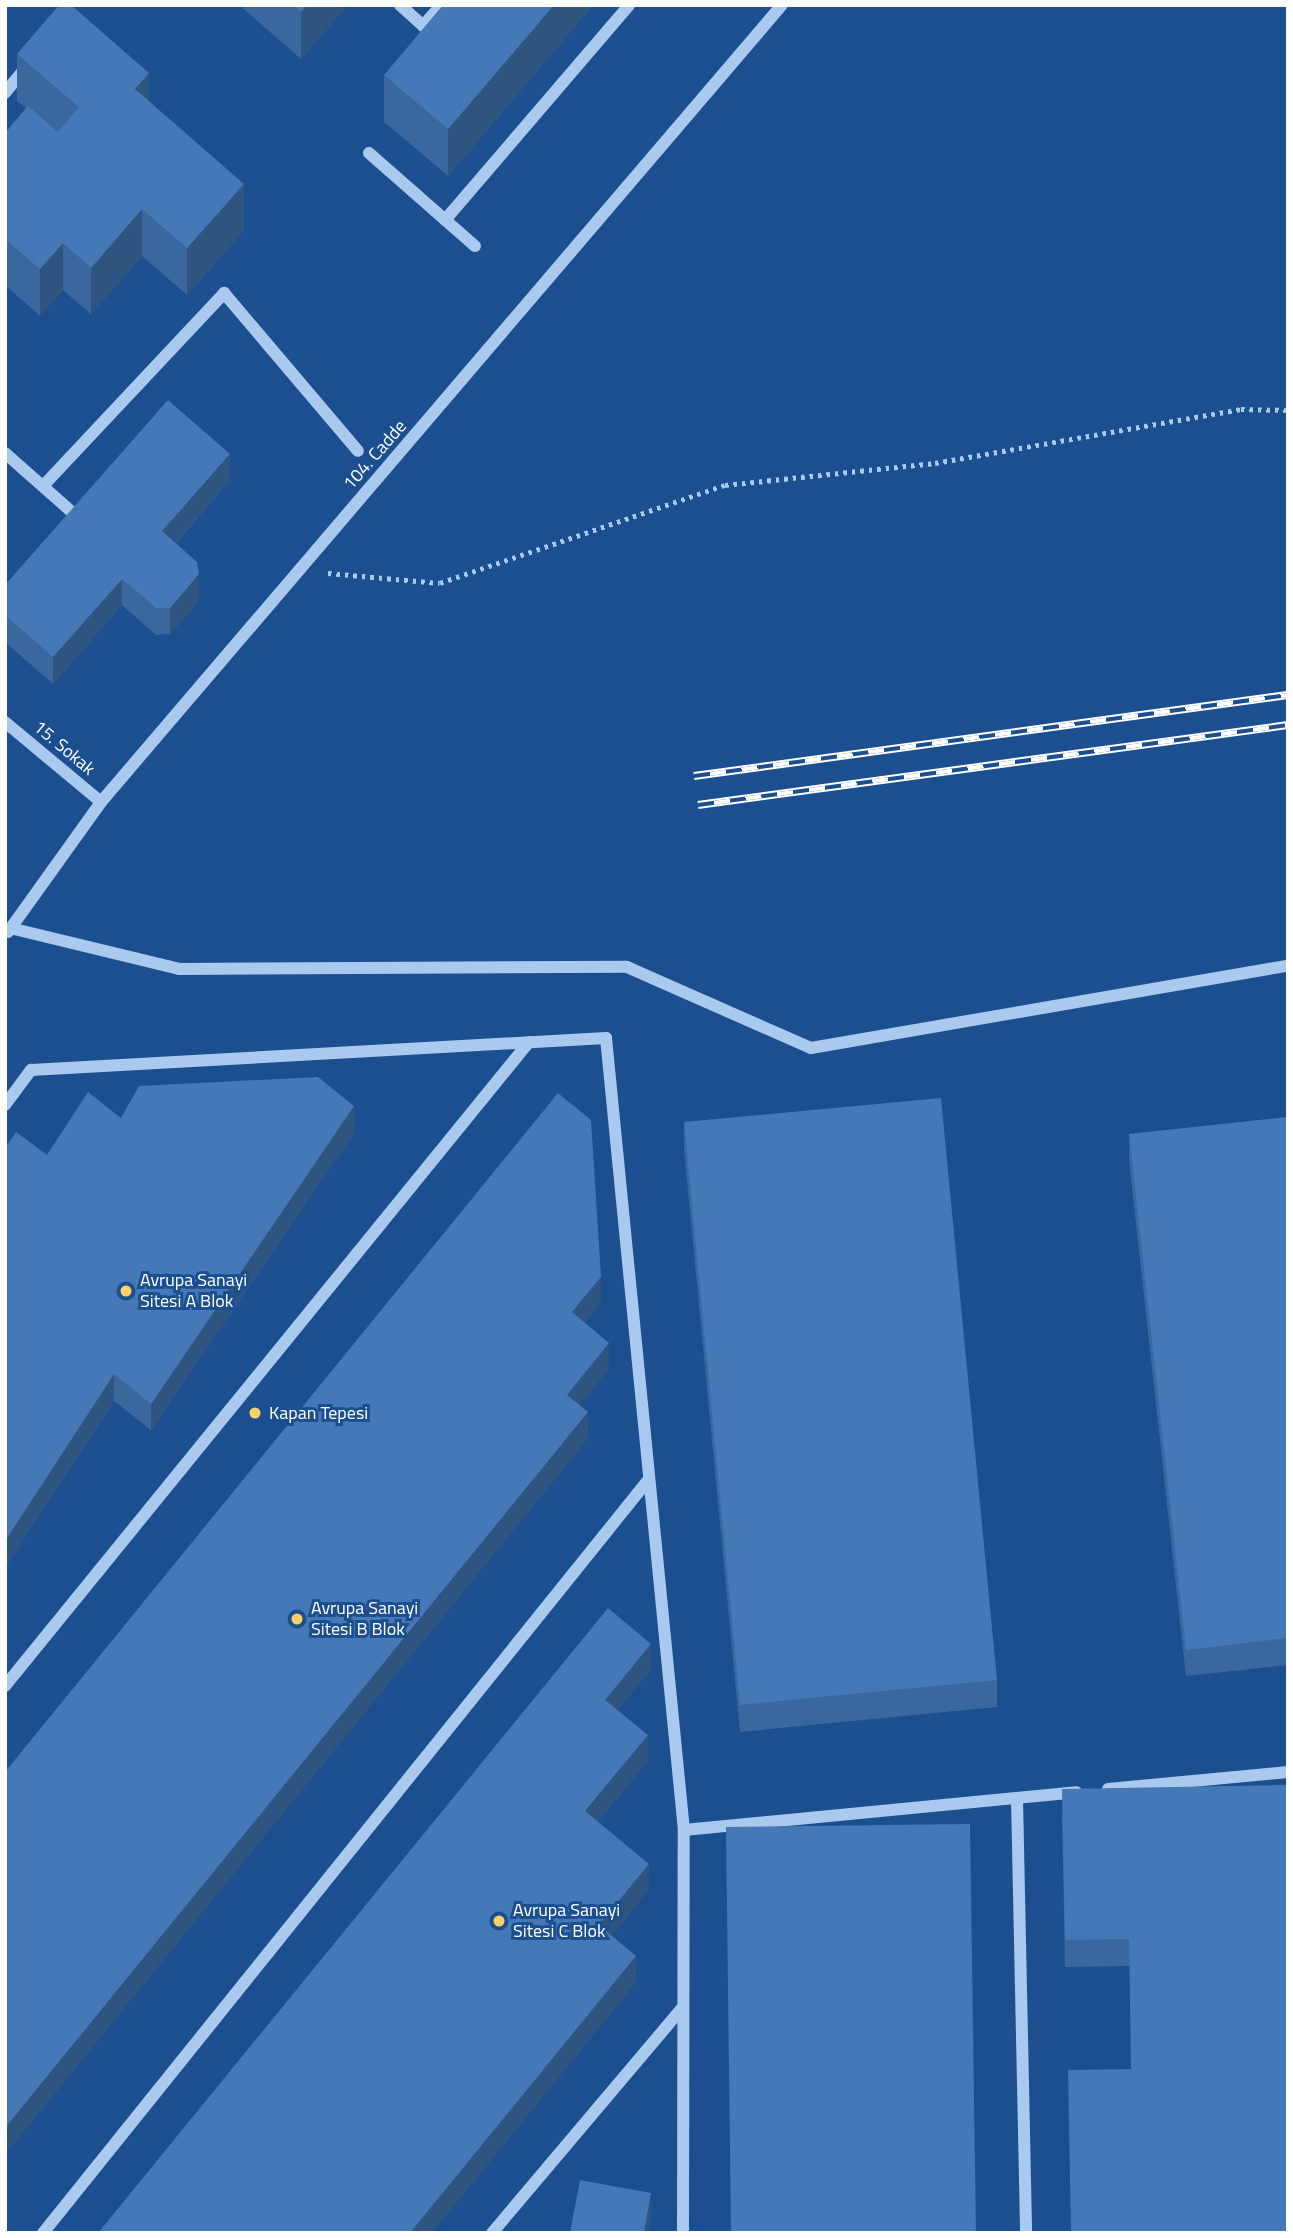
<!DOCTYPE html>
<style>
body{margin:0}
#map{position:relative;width:1293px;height:2238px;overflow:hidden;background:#1b4f8f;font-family:"Titillium Web",sans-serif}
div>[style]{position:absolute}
.path>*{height:4.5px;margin-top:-2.25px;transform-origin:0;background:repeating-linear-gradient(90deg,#a9c9ee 0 3.5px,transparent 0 8.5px)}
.minor>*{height:12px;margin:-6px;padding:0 6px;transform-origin:6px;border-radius:6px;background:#a9c9ee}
.rail>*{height:8px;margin-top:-4px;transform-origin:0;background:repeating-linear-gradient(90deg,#1b4f8f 0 16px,#fff 0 32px);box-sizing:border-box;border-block:2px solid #fff}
.wall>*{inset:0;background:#3a679d}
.shaded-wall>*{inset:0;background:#305480}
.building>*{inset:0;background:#4478b7}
.dots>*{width:19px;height:19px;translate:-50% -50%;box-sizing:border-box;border:4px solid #1b4f8f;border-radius:50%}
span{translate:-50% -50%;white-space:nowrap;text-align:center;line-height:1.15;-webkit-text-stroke:6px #1b4f8f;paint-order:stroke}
.street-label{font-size:18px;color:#fff}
.poi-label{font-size:18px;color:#fff}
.left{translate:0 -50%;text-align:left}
.frame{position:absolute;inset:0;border:7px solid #fff;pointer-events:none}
</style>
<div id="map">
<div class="path">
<div style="left:328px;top:573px;width:112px;rotate:5.1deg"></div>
<div style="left:440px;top:583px;width:301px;rotate:-19deg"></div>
<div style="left:725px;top:485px;width:211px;rotate:-6deg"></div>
<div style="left:935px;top:463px;width:311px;rotate:-10deg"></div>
<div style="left:1241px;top:409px;width:47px;rotate:1.2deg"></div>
</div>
<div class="minor">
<div style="left:400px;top:5px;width:31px;rotate:42deg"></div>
<div style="left:423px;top:26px;width:28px;rotate:-49deg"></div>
<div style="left:5px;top:93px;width:35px;rotate:-51deg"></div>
<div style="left:369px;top:153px;width:141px;rotate:41.3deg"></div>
<div style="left:445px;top:220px;width:283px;rotate:-49.4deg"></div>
<div style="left:5px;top:453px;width:91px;rotate:41.4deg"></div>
<div style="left:43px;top:486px;width:265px;rotate:-46.8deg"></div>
<div style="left:224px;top:293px;width:207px;rotate:49.7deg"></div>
<div style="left:5px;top:722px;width:125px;rotate:39.8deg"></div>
<div style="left:10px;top:928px;width:174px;rotate:13.6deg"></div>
<div style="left:179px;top:969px;width:448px;rotate:-0.3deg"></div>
<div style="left:627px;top:967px;width:201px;rotate:23.8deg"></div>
<div style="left:811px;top:1048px;width:484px;rotate:-9.8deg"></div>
<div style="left:8px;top:932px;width:160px;rotate:-54.4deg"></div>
<div style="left:101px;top:802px;width:1048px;rotate:-49.49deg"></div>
<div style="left:5px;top:1105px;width:44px;rotate:-53.4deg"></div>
<div style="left:31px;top:1070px;width:576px;rotate:-3.19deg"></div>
<div style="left:606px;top:1038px;width:796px;rotate:84.38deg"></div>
<div style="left:684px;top:1830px;width:394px;rotate:-5.5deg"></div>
<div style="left:5px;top:1686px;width:830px;rotate:-50.87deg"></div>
<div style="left:1108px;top:1789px;width:181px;rotate:-5.4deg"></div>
<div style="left:1017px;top:1798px;width:435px;rotate:88.8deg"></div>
<div style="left:43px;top:2233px;width:967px;rotate:-51.21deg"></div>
<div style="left:492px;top:2233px;width:296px;rotate:-49.8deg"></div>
<div style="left:683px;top:2233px;width:403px;rotate:-89.9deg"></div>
</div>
<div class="rail">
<div style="left:694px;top:776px;width:599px;rotate:-7.77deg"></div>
<div style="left:698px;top:805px;width:595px;rotate:-7.72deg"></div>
</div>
<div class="wall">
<div style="clip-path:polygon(239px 5px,344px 5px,344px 9px,301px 59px)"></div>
<div style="clip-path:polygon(593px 5px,448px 176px,384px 122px,384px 75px)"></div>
<div style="clip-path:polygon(17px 54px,149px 102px,244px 230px,187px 295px,142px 256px,91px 314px,63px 290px,40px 316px,5px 285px,5px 133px,26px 108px,17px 101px)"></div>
<div style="clip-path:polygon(230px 480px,176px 543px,199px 601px,170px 634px,156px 635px,122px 605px,53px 684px,5px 642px,5px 585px)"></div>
<div style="clip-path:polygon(1288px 1117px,1288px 1665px,1186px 1676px,1129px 1161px,1129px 1134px)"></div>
<div style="clip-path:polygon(121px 1118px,354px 1133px,151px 1430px,114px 1401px,5px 1568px,5px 1148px,47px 1155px)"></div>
<div style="clip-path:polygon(684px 1122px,997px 1680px,997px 1707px,740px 1732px,684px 1149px)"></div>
<div style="clip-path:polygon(1288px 1785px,1129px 1966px,1065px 1967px,1062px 1815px)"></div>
</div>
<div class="shaded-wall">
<div style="clip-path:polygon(307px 5px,344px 5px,344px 9px,301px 59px,301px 12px)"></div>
<div style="clip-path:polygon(554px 5px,593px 6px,448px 176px,448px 129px)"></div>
<div style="clip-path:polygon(149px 73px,149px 119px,135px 89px)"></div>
<div style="clip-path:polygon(244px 184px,244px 230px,187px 295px,187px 248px)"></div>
<div style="clip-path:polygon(142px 209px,142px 256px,91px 314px,91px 268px)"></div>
<div style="clip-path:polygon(63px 243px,63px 290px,40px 316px,40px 269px)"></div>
<div style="clip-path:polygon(230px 454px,230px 480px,162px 558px,162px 531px)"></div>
<div style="clip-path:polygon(199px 574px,199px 601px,170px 634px,170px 608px)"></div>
<div style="clip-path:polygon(122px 579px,122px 605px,53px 684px,53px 657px)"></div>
<div style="clip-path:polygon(354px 1106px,354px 1133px,151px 1430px,151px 1404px)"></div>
<div style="clip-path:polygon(601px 1277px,601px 1303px,572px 1339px,572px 1312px)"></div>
<div style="clip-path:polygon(609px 1343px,609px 1369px,567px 1421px,567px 1395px)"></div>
<div style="clip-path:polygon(114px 1374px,114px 1401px,5px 1568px,5px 1541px)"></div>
<div style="clip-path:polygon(588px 1412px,588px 1439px,5px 2155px,5px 2128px)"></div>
<div style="clip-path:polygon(651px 1644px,651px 1670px,605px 1726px,605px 1700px)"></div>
<div style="clip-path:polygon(648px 1735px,648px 1761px,585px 1838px,585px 1811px)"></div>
<div style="clip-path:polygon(649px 1864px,649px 1890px,599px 1952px,599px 1925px)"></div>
<div style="clip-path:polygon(636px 1956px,636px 1983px,432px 2233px,410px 2233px)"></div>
<div style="clip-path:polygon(651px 2193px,651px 2220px,649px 2233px,644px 2233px)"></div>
</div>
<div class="building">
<div style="clip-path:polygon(59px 5px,71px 5px,149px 73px,135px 89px,244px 184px,187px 248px,142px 209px,91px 268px,63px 243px,40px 269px,5px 239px,5px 133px,28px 106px,58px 132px,79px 107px,17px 54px)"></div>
<div style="clip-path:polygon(293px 5px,307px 5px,301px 12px)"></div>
<div style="clip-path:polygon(443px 5px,554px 5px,448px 129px,384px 75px)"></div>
<div style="clip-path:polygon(168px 400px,230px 454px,162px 531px,197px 562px,199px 574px,170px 608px,156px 608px,122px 579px,53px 657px,5px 615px,5px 585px)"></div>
<div style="clip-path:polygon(318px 1077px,354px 1106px,151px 1404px,114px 1374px,5px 1541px,5px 1148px,16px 1132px,47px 1155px,88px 1092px,121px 1118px,139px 1086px)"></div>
<div style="clip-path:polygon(558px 1093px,591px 1120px,601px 1277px,572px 1312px,609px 1343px,567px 1395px,588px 1412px,5px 2128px,5px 1772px)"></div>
<div style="clip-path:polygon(941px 1098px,997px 1680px,740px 1705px,684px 1122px)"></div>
<div style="clip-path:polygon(1288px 1117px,1288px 1638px,1186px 1650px,1129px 1134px)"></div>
<div style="clip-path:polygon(608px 1608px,651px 1644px,605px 1700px,648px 1735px,585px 1811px,649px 1864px,599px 1925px,636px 1956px,410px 2233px,98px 2233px)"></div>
<div style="clip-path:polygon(1288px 1785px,1288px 2233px,1071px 2233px,1068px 2070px,1131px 2069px,1129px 1939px,1065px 1940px,1062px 1789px)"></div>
<div style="clip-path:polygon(970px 1824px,976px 2233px,731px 2233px,726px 1827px)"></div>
<div style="clip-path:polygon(580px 2180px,651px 2193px,644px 2233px,570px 2233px)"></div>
</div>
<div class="dots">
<div style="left:126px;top:1291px;background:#ffd166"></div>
<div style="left:255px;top:1413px;background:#ffd166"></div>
<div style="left:297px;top:1619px;background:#ffd166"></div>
<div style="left:499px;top:1921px;background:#ffd166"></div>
</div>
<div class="street-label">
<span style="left:375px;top:455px;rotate:-49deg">104. Cadde</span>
<span style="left:64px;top:748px;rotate:40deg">15. Sokak</span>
</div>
<div class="poi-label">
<span class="left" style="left:140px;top:1291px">Avrupa Sanayi<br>Sitesi A Blok</span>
<span class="left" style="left:269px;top:1413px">Kapan Tepesi</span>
<span class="left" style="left:311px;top:1619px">Avrupa Sanayi<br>Sitesi B Blok</span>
<span class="left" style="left:513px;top:1921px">Avrupa Sanayi<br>Sitesi C Blok</span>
</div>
<div class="frame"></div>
</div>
